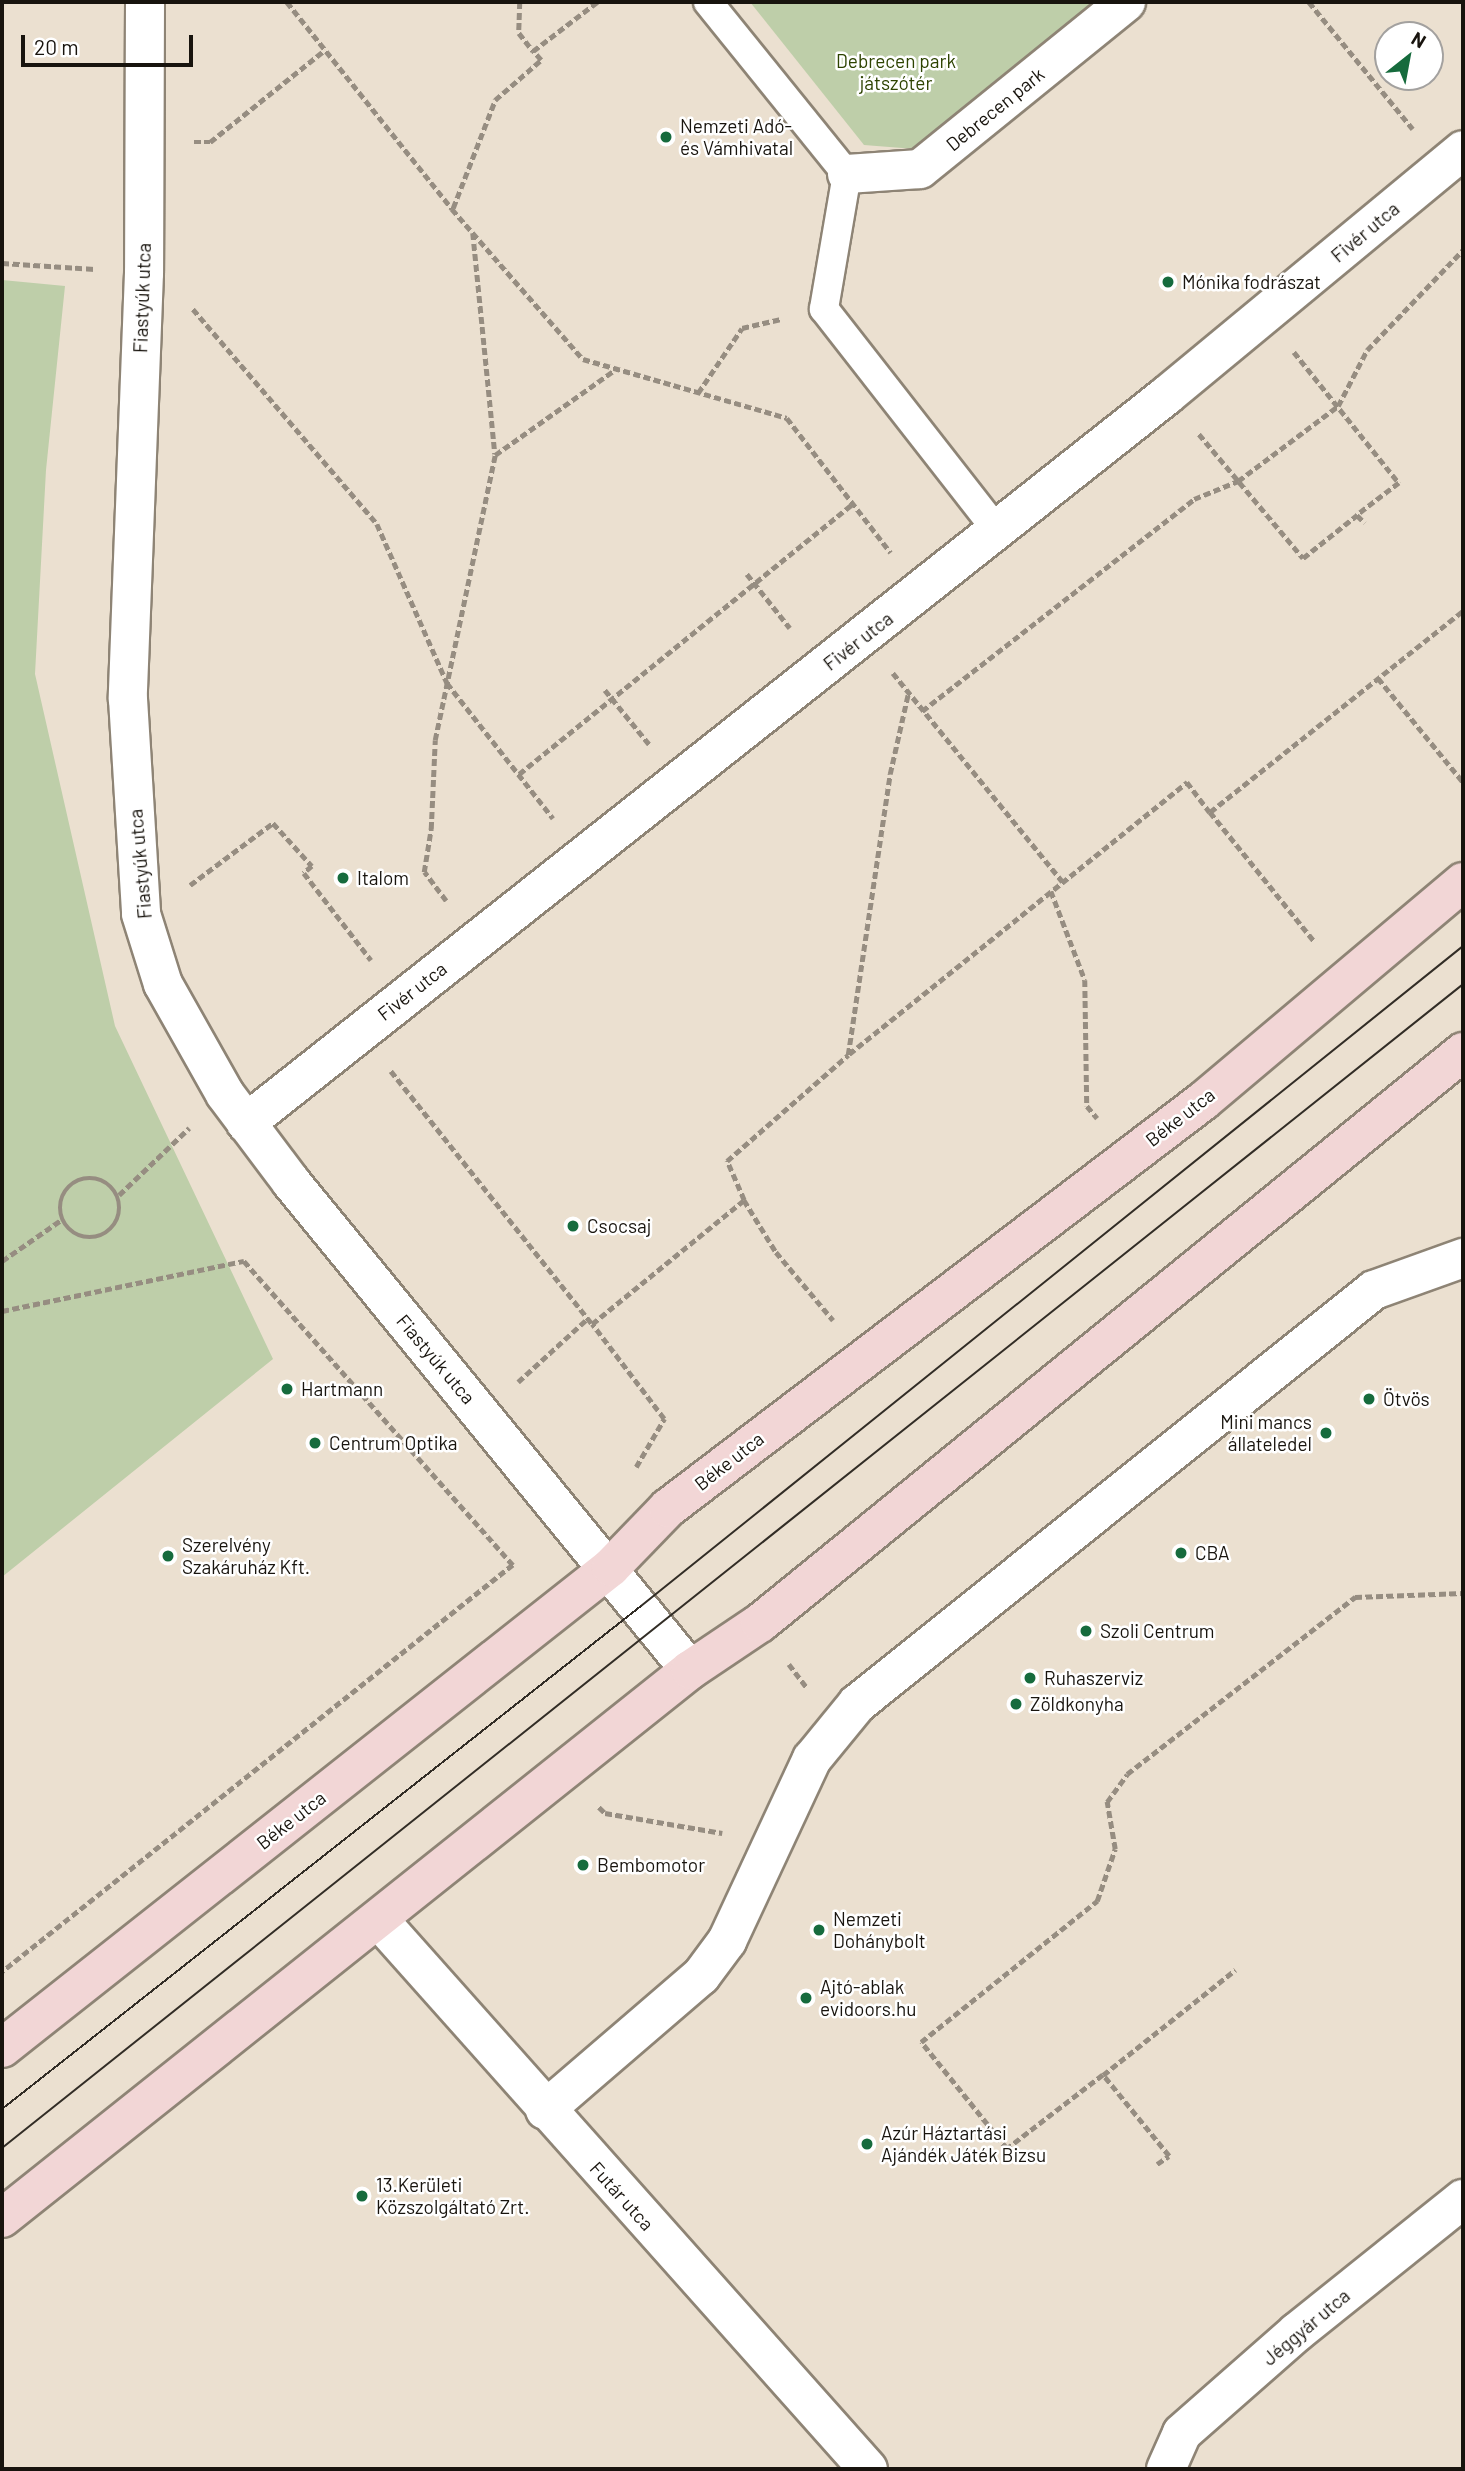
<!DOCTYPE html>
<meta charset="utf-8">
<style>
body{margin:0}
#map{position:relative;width:1465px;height:2471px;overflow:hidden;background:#ebe0d0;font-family:Barlow,sans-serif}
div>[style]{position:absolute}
.green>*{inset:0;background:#becea9}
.path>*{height:4.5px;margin-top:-2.25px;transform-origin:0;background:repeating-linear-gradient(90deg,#968d81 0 7px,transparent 0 10.5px)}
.path>.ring{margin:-2.25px;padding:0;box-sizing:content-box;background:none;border:4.5px solid #968d81;border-radius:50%}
.roads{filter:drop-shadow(2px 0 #8e8475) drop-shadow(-2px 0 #8e8475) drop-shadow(0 2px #8e8475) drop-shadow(0 -2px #8e8475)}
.lane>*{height:28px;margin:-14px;padding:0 14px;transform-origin:14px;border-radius:14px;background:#fff}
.street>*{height:38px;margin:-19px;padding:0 19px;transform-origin:19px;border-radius:19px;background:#fff}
.secondary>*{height:38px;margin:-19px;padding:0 19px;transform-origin:19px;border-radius:19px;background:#f2d6d6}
.tram>*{height:2px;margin:-1px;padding:0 1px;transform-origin:1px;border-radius:1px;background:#322d26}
.dots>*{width:19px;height:19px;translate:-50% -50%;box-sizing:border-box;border:4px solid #fff;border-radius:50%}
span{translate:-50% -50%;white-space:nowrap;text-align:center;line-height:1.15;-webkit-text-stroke:5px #fff;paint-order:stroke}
.park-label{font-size:19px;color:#2d4300}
.street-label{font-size:19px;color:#18140e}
.poi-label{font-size:19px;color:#18140e}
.left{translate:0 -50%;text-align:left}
.right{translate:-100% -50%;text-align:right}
.frame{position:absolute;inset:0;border:4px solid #18140e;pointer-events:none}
.north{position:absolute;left:1374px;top:21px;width:70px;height:70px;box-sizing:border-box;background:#fff;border:2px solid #a3a19f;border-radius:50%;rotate:31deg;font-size:19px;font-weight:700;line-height:28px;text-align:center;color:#18140e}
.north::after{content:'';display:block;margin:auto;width:24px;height:32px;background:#166b3d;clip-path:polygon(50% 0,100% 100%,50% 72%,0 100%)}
.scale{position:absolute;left:21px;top:35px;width:172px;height:32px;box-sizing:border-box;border:4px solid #18140e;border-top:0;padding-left:9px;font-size:21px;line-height:24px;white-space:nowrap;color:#18140e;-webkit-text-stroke:5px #fff;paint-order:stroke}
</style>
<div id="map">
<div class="green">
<div style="clip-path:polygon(750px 2px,1095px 2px,915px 149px,864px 145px)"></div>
<div style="clip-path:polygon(2px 280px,65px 286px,46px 470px,35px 674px,115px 1026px,273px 1359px,2px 1577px)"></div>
</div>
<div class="path">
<div style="left:287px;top:2px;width:265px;rotate:51.4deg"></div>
<div style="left:452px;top:209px;width:199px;rotate:48.9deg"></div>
<div style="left:583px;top:359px;width:212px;rotate:16.1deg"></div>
<div style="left:787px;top:418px;width:170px;rotate:52.4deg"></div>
<div style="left:520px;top:2px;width:31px;rotate:92deg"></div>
<div style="left:519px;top:33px;width:23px;rotate:52deg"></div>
<div style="left:533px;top:51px;width:81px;rotate:-37.4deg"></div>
<div style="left:1309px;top:2px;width:164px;rotate:50.7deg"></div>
<div style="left:194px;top:142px;width:16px"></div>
<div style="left:210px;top:142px;width:147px;rotate:-38.7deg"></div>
<div style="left:453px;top:208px;width:116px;rotate:-68.7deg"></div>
<div style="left:495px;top:100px;width:61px;rotate:-41deg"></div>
<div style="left:541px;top:60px;width:12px;rotate:-132deg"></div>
<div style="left:473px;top:233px;width:222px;rotate:84.3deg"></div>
<div style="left:2px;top:263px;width:93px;rotate:3.7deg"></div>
<div style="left:193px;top:309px;width:283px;rotate:49.4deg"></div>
<div style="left:377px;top:524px;width:174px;rotate:66.2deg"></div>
<div style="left:447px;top:683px;width:172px;rotate:51.9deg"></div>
<div style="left:1294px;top:352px;width:168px;rotate:51.3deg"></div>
<div style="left:1399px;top:483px;width:53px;rotate:142.7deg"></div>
<div style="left:698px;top:393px;width:78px;rotate:-55.9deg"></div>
<div style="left:742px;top:328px;width:39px;rotate:-13deg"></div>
<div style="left:1199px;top:434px;width:162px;rotate:50deg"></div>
<div style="left:1303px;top:558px;width:69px;rotate:-38.5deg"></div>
<div style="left:1357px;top:515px;width:11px;rotate:45deg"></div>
<div style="left:747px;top:574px;width:69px;rotate:51.5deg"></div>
<div style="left:893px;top:673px;width:269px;rotate:50.9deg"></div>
<div style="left:1378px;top:678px;width:134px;rotate:50.7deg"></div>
<div style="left:605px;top:690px;width:70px;rotate:50.8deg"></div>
<div style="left:922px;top:711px;width:345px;rotate:-37.9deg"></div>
<div style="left:1194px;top:499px;width:48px;rotate:-22.2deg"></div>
<div style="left:1238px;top:481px;width:125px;rotate:-36.9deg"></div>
<div style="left:1338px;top:406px;width:63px;rotate:-62.6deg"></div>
<div style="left:1367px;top:350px;width:139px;rotate:-46.2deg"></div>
<div style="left:519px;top:774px;width:429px;rotate:-39deg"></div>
<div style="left:1210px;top:812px;width:167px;rotate:51.1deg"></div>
<div style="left:190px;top:885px;width:104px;rotate:-36.8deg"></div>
<div style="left:273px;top:823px;width:58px;rotate:47.8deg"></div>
<div style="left:312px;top:866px;width:11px;rotate:139deg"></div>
<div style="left:304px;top:873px;width:110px;rotate:52.4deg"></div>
<div style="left:1051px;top:891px;width:95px;rotate:69.1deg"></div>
<div style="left:1085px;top:980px;width:126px;rotate:89.1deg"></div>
<div style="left:1087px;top:1106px;width:16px;rotate:50deg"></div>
<div style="left:446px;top:901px;width:36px;rotate:-127deg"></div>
<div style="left:424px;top:872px;width:44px;rotate:-80.8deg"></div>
<div style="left:431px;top:829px;width:89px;rotate:-87.4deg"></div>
<div style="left:435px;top:740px;width:291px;rotate:-78.1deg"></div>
<div style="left:495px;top:455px;width:148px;rotate:-35.4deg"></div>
<div style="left:849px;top:1054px;width:434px;rotate:-38.8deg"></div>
<div style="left:1187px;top:782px;width:38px;rotate:53deg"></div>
<div style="left:1210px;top:812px;width:323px;rotate:-38.5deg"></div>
<div style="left:391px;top:1071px;width:323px;rotate:51.5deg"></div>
<div class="ring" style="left:60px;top:1178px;width:55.5px;height:55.5px"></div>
<div style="left:119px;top:1195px;width:97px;rotate:-43.7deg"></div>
<div style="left:744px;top:1200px;width:61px;rotate:58.4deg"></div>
<div style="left:776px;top:1252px;width:89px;rotate:50deg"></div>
<div style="left:2px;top:1261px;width:72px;rotate:-34.8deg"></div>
<div style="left:2px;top:1311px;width:247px;rotate:-11.7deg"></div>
<div style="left:244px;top:1261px;width:406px;rotate:48.5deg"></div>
<div style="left:513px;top:1565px;width:653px;rotate:141.46deg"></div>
<div style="left:518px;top:1382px;width:93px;rotate:-42.4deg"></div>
<div style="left:636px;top:1467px;width:56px;rotate:-59.7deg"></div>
<div style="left:664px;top:1419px;width:119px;rotate:-127.2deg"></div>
<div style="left:592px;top:1324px;width:196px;rotate:-39.2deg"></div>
<div style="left:744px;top:1200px;width:43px;rotate:-113.6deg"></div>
<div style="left:727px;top:1161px;width:161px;rotate:-41.2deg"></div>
<div style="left:848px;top:1055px;width:284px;rotate:-81.5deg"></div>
<div style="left:890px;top:774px;width:82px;rotate:-77.3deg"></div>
<div style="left:789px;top:1664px;width:30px;rotate:53deg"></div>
<div style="left:599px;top:1807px;width:8px;rotate:45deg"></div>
<div style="left:605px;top:1813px;width:119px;rotate:9.7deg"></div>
<div style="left:1103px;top:2075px;width:121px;rotate:142.4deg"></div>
<div style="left:1007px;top:2149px;width:137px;rotate:-128.8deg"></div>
<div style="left:921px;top:2042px;width:226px;rotate:-38.7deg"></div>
<div style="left:1097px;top:1901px;width:55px;rotate:-70.9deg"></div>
<div style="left:1115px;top:1849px;width:48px;rotate:-99.7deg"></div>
<div style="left:1107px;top:1802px;width:34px;rotate:-54deg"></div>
<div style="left:1127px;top:1774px;width:289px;rotate:-37.8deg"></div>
<div style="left:1355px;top:1597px;width:108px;rotate:-2.1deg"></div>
<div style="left:1157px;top:2164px;width:14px;rotate:-34deg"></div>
<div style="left:1169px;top:2156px;width:104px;rotate:-129.2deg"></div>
<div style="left:1103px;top:2075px;width:169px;rotate:-38.5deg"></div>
</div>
<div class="roads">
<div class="lane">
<div style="left:708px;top:2px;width:221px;rotate:51.1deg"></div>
<div style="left:847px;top:174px;width:137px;rotate:99.7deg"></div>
<div style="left:824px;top:309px;width:279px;rotate:52deg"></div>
</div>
<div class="street">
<div style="left:145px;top:2px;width:271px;rotate:90.2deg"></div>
<div style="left:144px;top:273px;width:426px;rotate:92.2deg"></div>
<div style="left:128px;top:699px;width:215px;rotate:86.5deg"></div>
<div style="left:141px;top:914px;width:73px;rotate:72.6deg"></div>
<div style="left:163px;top:984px;width:126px;rotate:60.6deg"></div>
<div style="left:225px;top:1094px;width:110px;rotate:53.1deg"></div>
<div style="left:291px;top:1182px;width:630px;rotate:50.73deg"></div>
<div style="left:847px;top:174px;width:73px;rotate:-3.9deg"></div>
<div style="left:920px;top:169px;width:265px;rotate:-39deg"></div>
<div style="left:246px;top:1123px;width:1174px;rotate:-38.32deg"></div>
<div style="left:1167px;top:395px;width:384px;rotate:-39.6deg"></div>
<div style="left:379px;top:1920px;width:735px;rotate:48.31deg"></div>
<div style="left:545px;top:2110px;width:206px;rotate:-40.7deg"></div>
<div style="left:701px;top:1976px;width:44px;rotate:-53.4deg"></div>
<div style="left:727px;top:1941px;width:201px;rotate:-65deg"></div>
<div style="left:812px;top:1759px;width:71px;rotate:-50.7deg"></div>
<div style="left:857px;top:1704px;width:662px;rotate:-38.69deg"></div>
<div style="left:1374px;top:1290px;width:95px;rotate:-19.8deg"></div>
<div style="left:1166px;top:2469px;width:39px;rotate:-66deg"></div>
<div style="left:1182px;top:2433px;width:153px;rotate:-41.3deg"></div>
<div style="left:1297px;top:2332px;width:213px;rotate:-38.7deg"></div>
</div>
<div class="secondary">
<div style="left:2px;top:2048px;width:776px;rotate:-38.3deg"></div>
<div style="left:611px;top:1567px;width:82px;rotate:-46deg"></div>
<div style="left:668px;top:1508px;width:672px;rotate:-37.26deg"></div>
<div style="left:1203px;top:1101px;width:340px;rotate:-40.1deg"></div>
<div style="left:2px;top:2218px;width:880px;rotate:-38.54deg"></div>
<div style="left:690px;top:1670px;width:84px;rotate:-33.9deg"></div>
<div style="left:760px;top:1623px;width:906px;rotate:-39.08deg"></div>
</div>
</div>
<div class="tram">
<div style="left:2px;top:2109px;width:813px;rotate:-38.21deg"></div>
<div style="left:641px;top:1606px;width:1054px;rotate:-38.76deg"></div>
<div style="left:2px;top:2148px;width:1868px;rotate:-38.54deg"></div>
</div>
<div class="dots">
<div style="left:666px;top:137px;background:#166b3d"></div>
<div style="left:1168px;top:282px;background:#166b3d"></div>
<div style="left:343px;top:878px;background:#166b3d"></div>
<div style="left:573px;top:1226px;background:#166b3d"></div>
<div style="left:287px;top:1389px;background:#166b3d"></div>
<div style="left:1369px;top:1399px;background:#166b3d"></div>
<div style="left:1326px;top:1433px;background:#166b3d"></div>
<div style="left:315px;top:1443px;background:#166b3d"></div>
<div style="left:1181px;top:1553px;background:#166b3d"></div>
<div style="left:168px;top:1556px;background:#166b3d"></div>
<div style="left:1086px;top:1631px;background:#166b3d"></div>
<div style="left:1030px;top:1678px;background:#166b3d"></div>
<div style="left:1016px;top:1704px;background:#166b3d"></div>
<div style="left:583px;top:1865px;background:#166b3d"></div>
<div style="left:819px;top:1930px;background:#166b3d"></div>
<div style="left:806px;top:1998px;background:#166b3d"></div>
<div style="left:867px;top:2144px;background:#166b3d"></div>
<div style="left:362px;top:2196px;background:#166b3d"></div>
</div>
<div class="park-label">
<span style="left:896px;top:72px">Debrecen park<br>játszótér</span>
</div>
<div class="street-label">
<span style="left:995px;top:109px;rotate:-39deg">Debrecen park</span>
<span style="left:1365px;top:232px;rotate:-40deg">Fivér utca</span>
<span style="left:142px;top:298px;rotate:-88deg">Fiastyúk utca</span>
<span style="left:858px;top:641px;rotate:-38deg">Fivér utca</span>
<span style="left:140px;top:864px;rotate:-95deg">Fiastyúk utca</span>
<span style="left:412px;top:991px;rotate:-38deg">Fivér utca</span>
<span style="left:1180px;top:1117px;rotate:-38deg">Béke utca</span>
<span style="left:436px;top:1359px;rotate:50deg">Fiastyúk utca</span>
<span style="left:729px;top:1461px;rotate:-38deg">Béke utca</span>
<span style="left:291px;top:1820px;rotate:-38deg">Béke utca</span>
<span style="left:622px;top:2196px;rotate:48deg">Futár utca</span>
<span style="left:1306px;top:2327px;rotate:-40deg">Jéggyár utca</span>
</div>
<div class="poi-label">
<span class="left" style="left:680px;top:137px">Nemzeti Adó-<br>és Vámhivatal</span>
<span class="left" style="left:1182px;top:282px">Mónika fodrászat</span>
<span class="left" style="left:357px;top:878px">Italom</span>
<span class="left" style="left:587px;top:1226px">Csocsaj</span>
<span class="left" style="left:301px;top:1389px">Hartmann</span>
<span class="left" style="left:1383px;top:1399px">Ötvös</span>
<span class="right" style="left:1312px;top:1433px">Mini mancs<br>állateledel</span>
<span class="left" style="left:329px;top:1443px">Centrum Optika</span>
<span class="left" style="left:182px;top:1556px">Szerelvény<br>Szakáruház Kft.</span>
<span class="left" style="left:1195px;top:1553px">CBA</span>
<span class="left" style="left:1100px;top:1631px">Szoli Centrum</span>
<span class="left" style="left:1044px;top:1678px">Ruhaszerviz</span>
<span class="left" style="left:1030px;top:1704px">Zöldkonyha</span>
<span class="left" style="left:597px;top:1865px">Bembomotor</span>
<span class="left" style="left:833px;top:1930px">Nemzeti<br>Dohánybolt</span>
<span class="left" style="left:820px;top:1998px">Ajtó-ablak<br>evidoors.hu</span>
<span class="left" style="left:881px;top:2144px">Azúr Háztartási<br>Ajándék Játék Bizsu</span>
<span class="left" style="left:376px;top:2196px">13.Kerületi<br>Közszolgáltató Zrt.</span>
</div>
<div class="frame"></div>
<div class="north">N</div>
<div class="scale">20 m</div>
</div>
